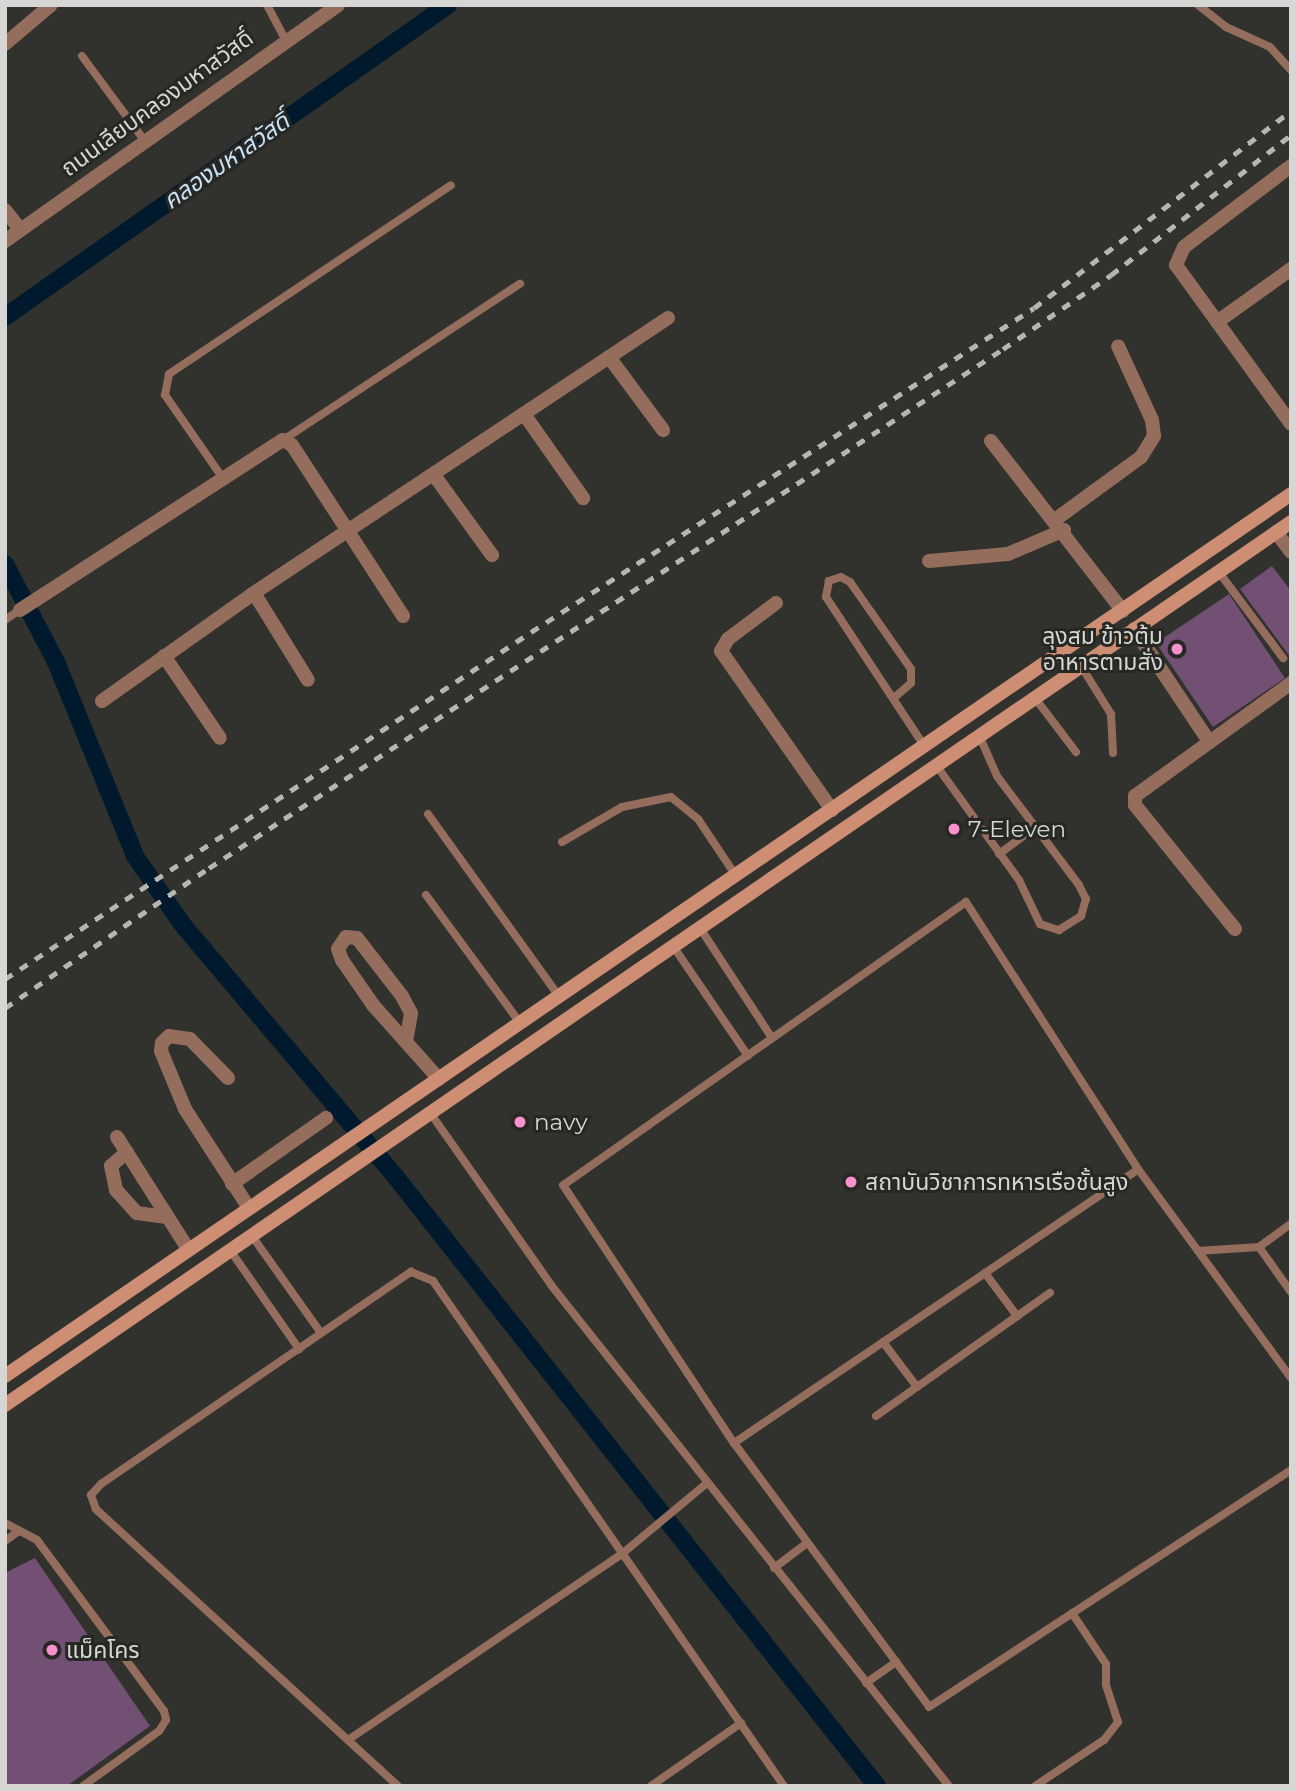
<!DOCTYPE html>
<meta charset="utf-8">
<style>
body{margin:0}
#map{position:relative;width:1296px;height:1791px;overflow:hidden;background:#31312d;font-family:Montserrat,"Noto Sans Thai",sans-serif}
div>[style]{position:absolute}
.canal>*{height:18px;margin:-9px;padding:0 9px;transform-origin:9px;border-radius:9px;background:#00192d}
.building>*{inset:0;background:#715073}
.lane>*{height:8px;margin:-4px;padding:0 4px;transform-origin:4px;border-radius:4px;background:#956d5c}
.street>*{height:14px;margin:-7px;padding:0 7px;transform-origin:7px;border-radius:7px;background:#956d5c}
.secondary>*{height:14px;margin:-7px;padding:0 7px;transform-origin:7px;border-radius:7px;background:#cd8e74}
.rail>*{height:5px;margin-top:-2.5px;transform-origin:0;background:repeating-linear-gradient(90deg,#b5b5b2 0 9px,transparent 0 18px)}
.dots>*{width:19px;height:19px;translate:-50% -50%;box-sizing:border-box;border:4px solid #272724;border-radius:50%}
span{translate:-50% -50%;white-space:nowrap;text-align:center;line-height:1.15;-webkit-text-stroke:6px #272724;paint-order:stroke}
.street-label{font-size:23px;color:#d6d6d4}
.poi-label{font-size:23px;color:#d6d6d4}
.right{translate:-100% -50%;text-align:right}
.left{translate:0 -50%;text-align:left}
.water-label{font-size:24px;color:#c8e2f6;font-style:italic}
.frame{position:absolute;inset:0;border:7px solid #d6d6d4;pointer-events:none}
</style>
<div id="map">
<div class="canal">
<div style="left:5px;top:317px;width:542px;rotate:-35.16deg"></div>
<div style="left:5px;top:564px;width:110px;rotate:62.5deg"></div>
<div style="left:56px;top:662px;width:209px;rotate:67.8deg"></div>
<div style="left:135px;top:856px;width:83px;rotate:55.3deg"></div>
<div style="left:182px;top:924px;width:330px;rotate:49.8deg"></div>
<div style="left:395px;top:1176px;width:777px;rotate:51.69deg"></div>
</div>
<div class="building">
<div style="clip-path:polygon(1272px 566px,1291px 591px,1291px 658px,1240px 589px)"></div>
<div style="clip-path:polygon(1229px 594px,1285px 678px,1213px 727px,1156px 643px)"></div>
<div style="clip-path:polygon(35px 1558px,150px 1726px,67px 1786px,5px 1786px,5px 1573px)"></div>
</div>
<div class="lane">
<div style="left:267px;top:5px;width:38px;rotate:62deg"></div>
<div style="left:1198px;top:5px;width:36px;rotate:38deg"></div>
<div style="left:1226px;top:27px;width:48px;rotate:24.4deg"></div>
<div style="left:1270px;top:47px;width:31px;rotate:48deg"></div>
<div style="left:82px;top:56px;width:104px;rotate:53.6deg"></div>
<div style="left:283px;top:440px;width:284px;rotate:-33.4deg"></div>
<div style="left:222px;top:477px;width:100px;rotate:-124.8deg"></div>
<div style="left:165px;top:395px;width:21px;rotate:-79deg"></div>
<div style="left:169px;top:374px;width:339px;rotate:-33.8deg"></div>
<div style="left:1218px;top:571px;width:109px;rotate:53.2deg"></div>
<div style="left:5px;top:620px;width:18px;rotate:-34deg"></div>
<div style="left:1081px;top:666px;width:57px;rotate:58deg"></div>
<div style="left:1111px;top:714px;width:39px;rotate:87deg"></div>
<div style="left:895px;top:697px;width:21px;rotate:-41deg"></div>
<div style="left:911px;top:683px;width:14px;rotate:-90deg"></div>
<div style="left:911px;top:669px;width:106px;rotate:-125deg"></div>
<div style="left:850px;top:582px;width:10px;rotate:-151deg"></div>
<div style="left:841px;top:577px;width:13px;rotate:162deg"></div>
<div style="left:829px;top:581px;width:16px;rotate:101deg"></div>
<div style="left:826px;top:597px;width:180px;rotate:56.6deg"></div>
<div style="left:1035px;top:698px;width:68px;rotate:52.8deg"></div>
<div style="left:936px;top:765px;width:142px;rotate:54.2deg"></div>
<div style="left:1019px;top:880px;width:49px;rotate:64.5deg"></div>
<div style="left:1040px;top:924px;width:20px;rotate:18deg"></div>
<div style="left:1059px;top:930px;width:26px;rotate:-32deg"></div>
<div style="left:1081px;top:916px;width:18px;rotate:-74deg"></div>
<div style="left:1086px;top:899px;width:16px;rotate:-117deg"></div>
<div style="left:1079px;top:885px;width:136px;rotate:-127deg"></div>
<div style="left:997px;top:776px;width:45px;rotate:-113.7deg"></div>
<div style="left:428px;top:814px;width:224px;rotate:54.3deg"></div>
<div style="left:562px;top:842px;width:69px;rotate:-30.3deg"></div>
<div style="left:622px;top:807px;width:50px;rotate:-11.5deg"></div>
<div style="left:671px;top:797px;width:35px;rotate:39deg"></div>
<div style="left:698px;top:819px;width:69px;rotate:56.3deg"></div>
<div style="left:999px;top:854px;width:42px;rotate:-36.3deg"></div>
<div style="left:426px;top:895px;width:159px;rotate:53.7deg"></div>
<div style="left:700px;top:928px;width:131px;rotate:56.8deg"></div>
<div style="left:673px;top:946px;width:133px;rotate:55.7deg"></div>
<div style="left:431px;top:1114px;width:209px;rotate:54.9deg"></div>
<div style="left:551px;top:1285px;width:640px;rotate:51.54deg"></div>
<div style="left:252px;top:1236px;width:119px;rotate:54.6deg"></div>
<div style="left:1259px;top:1247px;width:55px;rotate:54.6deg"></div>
<div style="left:230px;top:1250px;width:121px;rotate:55.1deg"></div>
<div style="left:1198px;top:1251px;width:61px;rotate:-3.8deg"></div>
<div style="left:1259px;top:1247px;width:39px;rotate:-36deg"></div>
<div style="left:985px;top:1273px;width:54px;rotate:53.3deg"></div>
<div style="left:883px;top:1342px;width:56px;rotate:52.9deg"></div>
<div style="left:917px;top:1387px;width:163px;rotate:-35.3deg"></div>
<div style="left:1291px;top:1378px;width:259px;rotate:-126.2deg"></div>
<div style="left:1138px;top:1169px;width:318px;rotate:-122.8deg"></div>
<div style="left:966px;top:902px;width:492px;rotate:144.9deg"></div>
<div style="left:563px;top:1185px;width:310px;rotate:56.5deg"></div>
<div style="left:734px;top:1443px;width:328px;rotate:53.5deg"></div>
<div style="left:929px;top:1707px;width:433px;rotate:-33.2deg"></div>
<div style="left:876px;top:1416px;width:50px;rotate:-35.3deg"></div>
<div style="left:734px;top:1443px;width:488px;rotate:-34.1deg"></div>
<div style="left:5px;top:1523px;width:36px;rotate:28deg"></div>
<div style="left:37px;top:1540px;width:213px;rotate:53.4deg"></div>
<div style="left:164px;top:1711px;width:9px;rotate:77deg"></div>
<div style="left:166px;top:1720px;width:13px;rotate:122deg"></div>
<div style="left:159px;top:1731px;width:94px;rotate:144.1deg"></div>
<div style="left:5px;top:1541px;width:17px;rotate:-36deg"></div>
<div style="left:774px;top:1568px;width:41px;rotate:-37.1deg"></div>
<div style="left:866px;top:1683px;width:37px;rotate:-35deg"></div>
<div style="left:348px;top:1740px;width:333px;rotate:-34.2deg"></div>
<div style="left:623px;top:1553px;width:109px;rotate:-39.8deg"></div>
<div style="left:398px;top:1786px;width:410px;rotate:-137.5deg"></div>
<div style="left:96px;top:1509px;width:15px;rotate:-110deg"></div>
<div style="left:91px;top:1495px;width:15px;rotate:-48deg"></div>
<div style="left:101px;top:1484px;width:376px;rotate:-34.4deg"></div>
<div style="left:411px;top:1272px;width:24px;rotate:22deg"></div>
<div style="left:433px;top:1281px;width:615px;rotate:55.2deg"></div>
<div style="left:651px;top:1786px;width:110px;rotate:-35deg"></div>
<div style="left:1035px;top:1786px;width:83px;rotate:-33.7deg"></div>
<div style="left:1104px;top:1740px;width:23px;rotate:-52deg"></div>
<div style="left:1118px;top:1722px;width:40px;rotate:-108deg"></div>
<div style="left:1106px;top:1684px;width:20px;rotate:-90deg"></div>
<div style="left:1106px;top:1664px;width:61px;rotate:-123.7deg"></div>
</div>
<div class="street">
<div style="left:5px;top:44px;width:60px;rotate:-40.3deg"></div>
<div style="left:1291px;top:166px;width:134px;rotate:142.9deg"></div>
<div style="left:1184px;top:247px;width:20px;rotate:114deg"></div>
<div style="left:1176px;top:265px;width:196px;rotate:54.1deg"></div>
<div style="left:5px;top:210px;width:24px;rotate:52deg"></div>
<div style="left:5px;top:241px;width:408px;rotate:-35.3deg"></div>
<div style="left:1217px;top:322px;width:91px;rotate:-35.6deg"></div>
<div style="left:609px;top:357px;width:91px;rotate:53.5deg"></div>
<div style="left:524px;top:414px;width:103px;rotate:54.9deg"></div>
<div style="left:991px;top:441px;width:215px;rotate:52.2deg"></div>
<div style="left:434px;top:475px;width:99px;rotate:54.1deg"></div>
<div style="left:1056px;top:519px;width:105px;rotate:-36.1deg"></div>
<div style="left:1141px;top:457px;width:25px;rotate:-58deg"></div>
<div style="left:1154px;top:436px;width:16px;rotate:-97deg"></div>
<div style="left:1152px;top:420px;width:81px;rotate:-114.7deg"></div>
<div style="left:1276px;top:532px;width:25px;rotate:53deg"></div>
<div style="left:929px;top:561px;width:79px;rotate:-5.1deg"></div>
<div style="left:1008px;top:554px;width:61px;rotate:-23.2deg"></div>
<div style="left:254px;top:593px;width:102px;rotate:58.2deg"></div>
<div style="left:776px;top:603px;width:60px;rotate:143.1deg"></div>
<div style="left:728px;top:639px;width:14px;rotate:120deg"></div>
<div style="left:721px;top:651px;width:194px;rotate:55.1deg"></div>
<div style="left:20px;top:610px;width:313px;rotate:-32.9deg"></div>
<div style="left:283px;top:440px;width:10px;rotate:29deg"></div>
<div style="left:292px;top:445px;width:204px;rotate:57deg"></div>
<div style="left:1134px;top:629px;width:133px;rotate:56.3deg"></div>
<div style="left:164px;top:656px;width:99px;rotate:55.7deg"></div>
<div style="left:102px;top:701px;width:186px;rotate:-35.4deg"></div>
<div style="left:254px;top:593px;width:497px;rotate:-33.6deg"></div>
<div style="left:1235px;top:929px;width:159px;rotate:-128.9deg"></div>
<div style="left:1135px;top:805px;width:9px;rotate:-90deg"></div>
<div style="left:1135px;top:796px;width:193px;rotate:-35.9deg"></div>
<div style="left:406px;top:1042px;width:29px;rotate:-80deg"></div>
<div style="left:411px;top:1013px;width:19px;rotate:-118deg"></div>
<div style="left:402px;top:996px;width:73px;rotate:-127.8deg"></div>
<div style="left:357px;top:938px;width:11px;rotate:-175deg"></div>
<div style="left:346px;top:937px;width:14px;rotate:124deg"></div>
<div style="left:338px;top:949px;width:12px;rotate:70deg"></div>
<div style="left:342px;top:960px;width:55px;rotate:55.4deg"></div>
<div style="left:373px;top:1005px;width:99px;rotate:48.3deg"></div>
<div style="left:228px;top:1078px;width:54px;rotate:-134.3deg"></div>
<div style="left:190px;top:1039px;width:21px;rotate:-172deg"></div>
<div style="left:169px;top:1036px;width:10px;rotate:135deg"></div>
<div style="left:162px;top:1043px;width:8px;rotate:97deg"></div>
<div style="left:161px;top:1051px;width:63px;rotate:67.5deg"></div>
<div style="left:185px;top:1109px;width:118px;rotate:57.1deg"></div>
<div style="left:117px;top:1137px;width:133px;rotate:57.6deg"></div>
<div style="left:127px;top:1152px;width:21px;rotate:139deg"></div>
<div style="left:111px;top:1166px;width:25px;rotate:78deg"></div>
<div style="left:116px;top:1190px;width:31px;rotate:48deg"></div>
<div style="left:137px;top:1213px;width:30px;rotate:8deg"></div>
<div style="left:232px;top:1184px;width:115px;rotate:-35.1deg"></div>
</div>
<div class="secondary">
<div style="left:5px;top:1376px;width:1559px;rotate:-34.44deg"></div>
<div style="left:5px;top:1405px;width:1560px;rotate:-34.47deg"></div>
</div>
<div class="rail">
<div style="left:5px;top:979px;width:630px;rotate:-33.41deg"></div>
<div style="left:531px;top:632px;width:598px;rotate:-32.79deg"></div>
<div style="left:1034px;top:308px;width:324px;rotate:-37.5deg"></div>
<div style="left:5px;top:1008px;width:247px;rotate:-34.5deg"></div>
<div style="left:209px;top:868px;width:949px;rotate:-33.17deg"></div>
<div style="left:1003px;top:349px;width:131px;rotate:-34.4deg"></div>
<div style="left:1111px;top:275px;width:228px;rotate:-37.9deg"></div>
</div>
<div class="dots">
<div style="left:1177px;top:649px;background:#f890cb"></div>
<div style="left:954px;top:829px;background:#f890cb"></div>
<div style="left:520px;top:1122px;background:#f890cb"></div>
<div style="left:851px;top:1182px;background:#f890cb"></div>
<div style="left:52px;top:1650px;background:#f890cb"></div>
</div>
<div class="street-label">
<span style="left:157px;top:103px;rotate:-36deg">ถนนเลียบคลองมหาสวัสดิ์</span>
</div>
<div class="poi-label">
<span class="right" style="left:1163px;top:649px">ลุงสม ข้าวต้ม<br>อาหารตามสั่ง</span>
<span class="left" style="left:968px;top:829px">7-Eleven</span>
<span class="left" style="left:534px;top:1122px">navy</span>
<span class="left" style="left:865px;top:1182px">สถาบันวิชาการทหารเรือชั้นสูง</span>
<span class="left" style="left:66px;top:1650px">แม็คโคร</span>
</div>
<div class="water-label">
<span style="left:226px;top:161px;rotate:-35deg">คลองมหาสวัสดิ์</span>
</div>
<div class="frame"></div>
</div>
